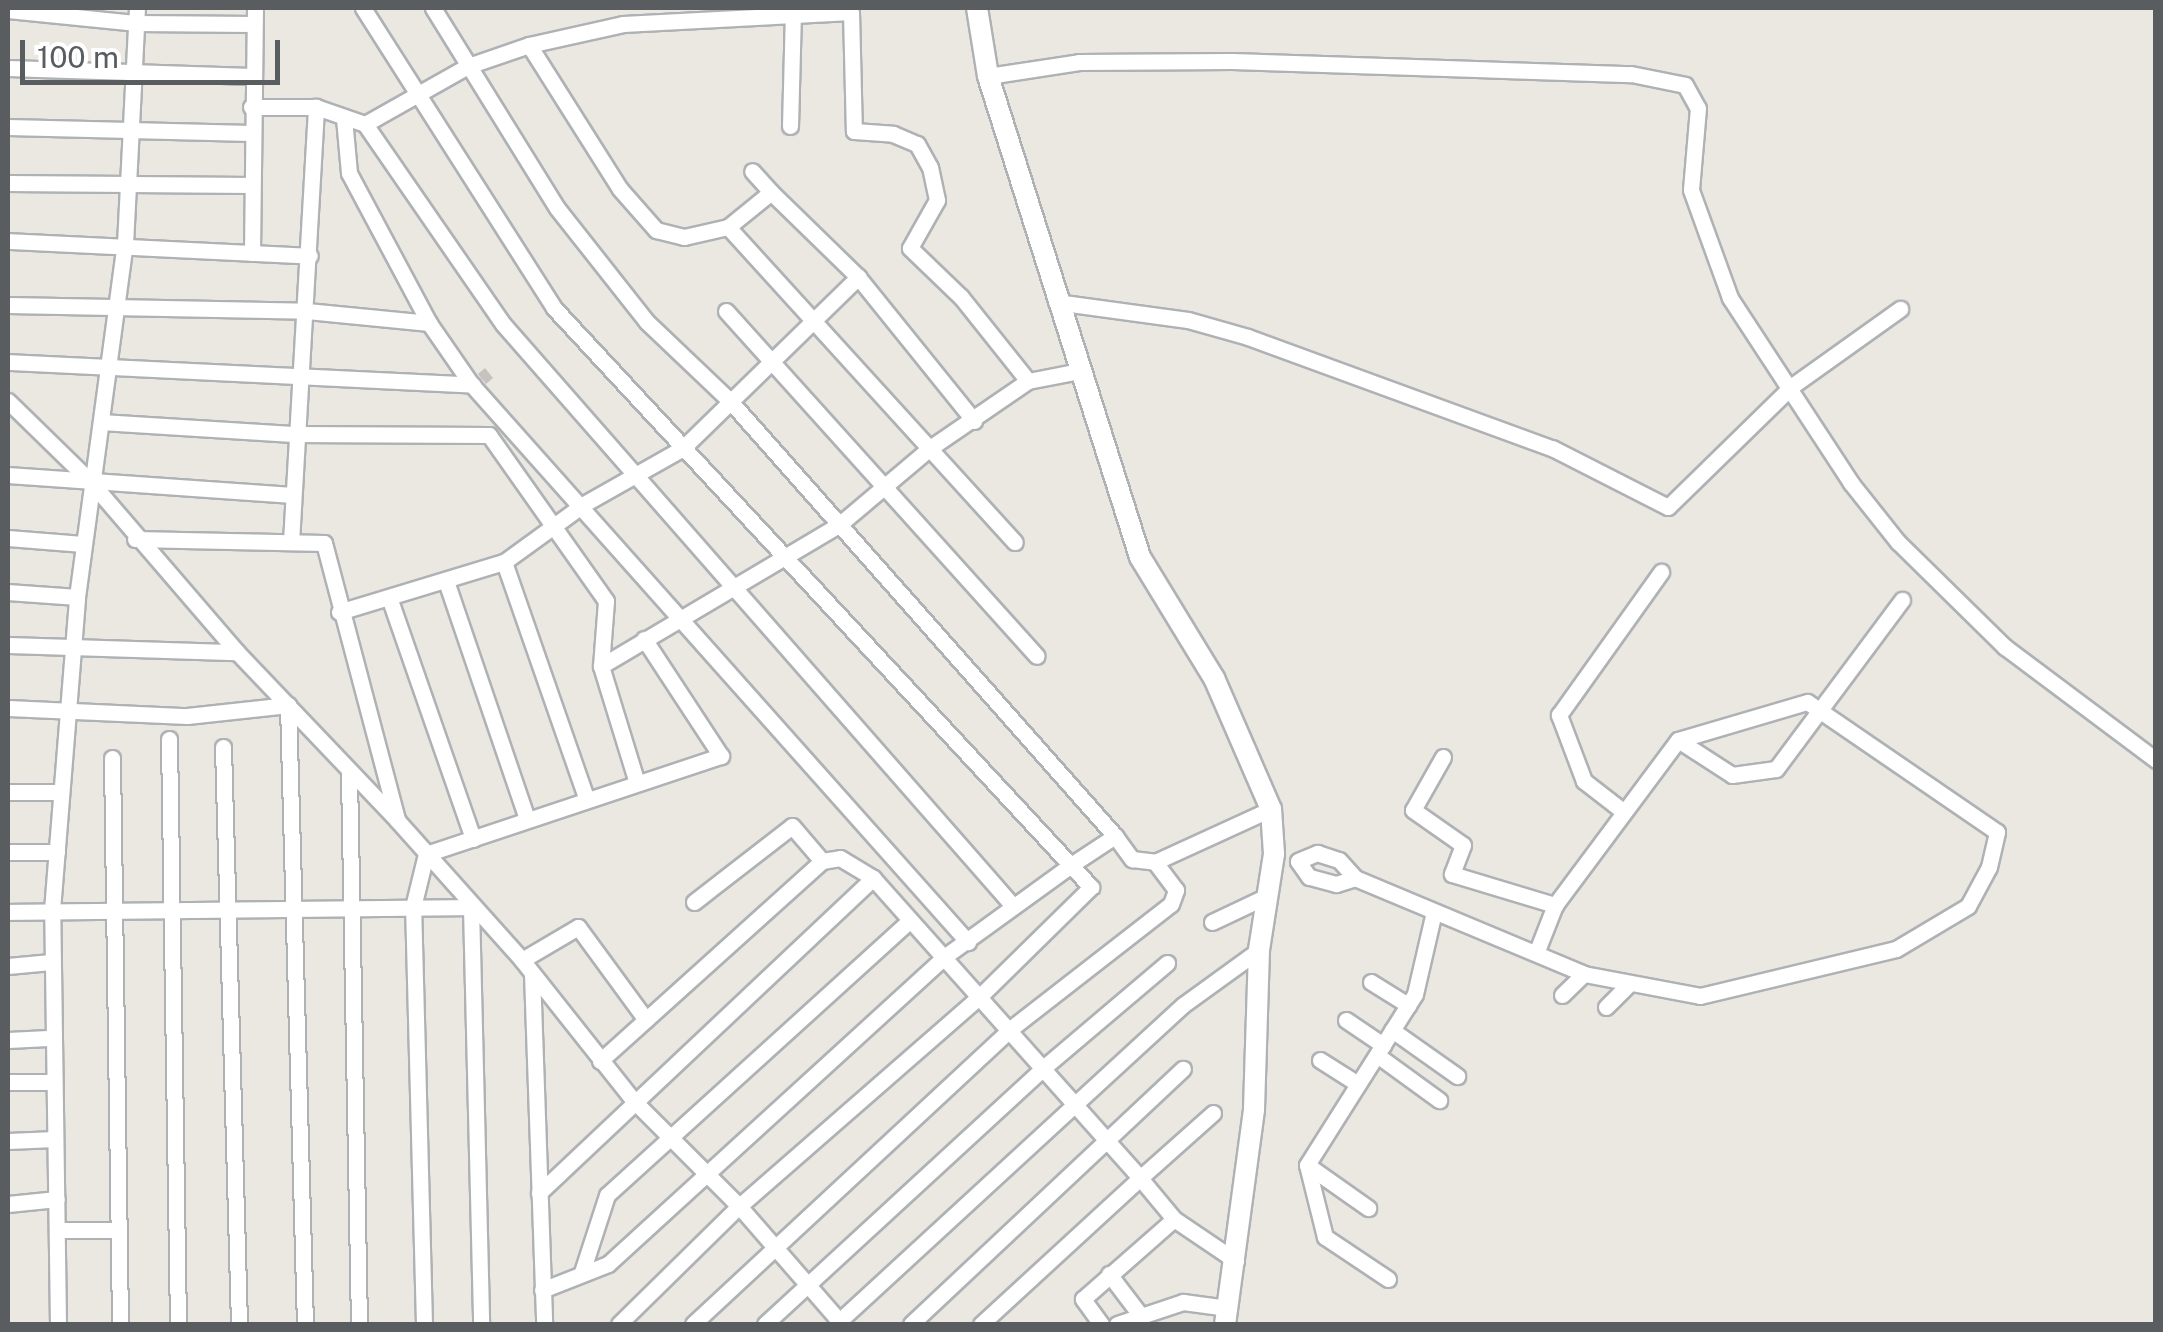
<!DOCTYPE html>
<style>
body{margin:0}
#map{position:relative;width:2163px;height:1332px;overflow:hidden;background:#ebe8e2;font-family:"Public Sans",sans-serif}
div>[style]{position:absolute}
.building>*{inset:0;background:#c6c3be}
.roads{filter:drop-shadow(2px 0 #afb2b5) drop-shadow(-2px 0 #afb2b5) drop-shadow(0 2px #afb2b5) drop-shadow(0 -2px #afb2b5)}
.minor>*{height:15px;margin:-7.5px;padding:0 7.5px;transform-origin:7.5px;border-radius:7.5px;background:#fff}
.tertiary>*{height:20px;margin:-10px;padding:0 10px;transform-origin:10px;border-radius:10px;background:#fff}
span{translate:-50% -50%;white-space:nowrap;text-align:center;line-height:1.15;-webkit-text-stroke:8px #fff;paint-order:stroke}
.frame{position:absolute;inset:0;border:10px solid #5a5d60;pointer-events:none}
.scale{position:absolute;left:20px;top:40px;width:260px;height:45px;box-sizing:border-box;border:5px solid #5a5d60;border-top:0;padding-left:12px;font-size:30px;line-height:35px;white-space:nowrap;color:#5a5d60;-webkit-text-stroke:8px #fff;paint-order:stroke}
</style>
<div id="map">
<div class="building">
<div style="clip-path:polygon(485px 368px,493px 378px,486px 384px,478px 374px)"></div>
</div>
<div class="roads">
<div class="minor">
<div style="left:363px;top:8px;width:356px;rotate:57.5deg"></div>
<div style="left:554px;top:308px;width:790px;rotate:47.16deg"></div>
<div style="left:1091px;top:887px;width:156px;rotate:135.5deg"></div>
<div style="left:980px;top:996px;width:320px;rotate:138.9deg"></div>
<div style="left:739px;top:1206px;width:168px;rotate:135.5deg"></div>
<div style="left:433px;top:8px;width:235px;rotate:58.2deg"></div>
<div style="left:557px;top:208px;width:145px;rotate:51.7deg"></div>
<div style="left:647px;top:322px;width:115px;rotate:43.6deg"></div>
<div style="left:730px;top:401px;width:581px;rotate:48.49deg"></div>
<div style="left:8px;top:10px;width:130px;rotate:5.8deg"></div>
<div style="left:137px;top:23px;width:116px;rotate:0.5deg"></div>
<div style="left:529px;top:45px;width:170px;rotate:57.7deg"></div>
<div style="left:620px;top:189px;width:55px;rotate:48.7deg"></div>
<div style="left:656px;top:230px;width:29px;rotate:14deg"></div>
<div style="left:684px;top:237px;width:45px;rotate:-12.8deg"></div>
<div style="left:728px;top:227px;width:55px;rotate:-39.1deg"></div>
<div style="left:771px;top:192px;width:28px;rotate:-132deg"></div>
<div style="left:8px;top:68px;width:244px;rotate:1.9deg"></div>
<div style="left:988px;top:76px;width:92px;rotate:-8.7deg"></div>
<div style="left:1079px;top:62px;width:153px;rotate:-0.4deg"></div>
<div style="left:1232px;top:61px;width:399px;rotate:1.9deg"></div>
<div style="left:1631px;top:74px;width:55px;rotate:11.5deg"></div>
<div style="left:1685px;top:85px;width:26px;rotate:61deg"></div>
<div style="left:1698px;top:108px;width:82px;rotate:94.9deg"></div>
<div style="left:1691px;top:190px;width:115px;rotate:70.1deg"></div>
<div style="left:1730px;top:298px;width:221px;rotate:56.8deg"></div>
<div style="left:1851px;top:483px;width:75px;rotate:51.5deg"></div>
<div style="left:1898px;top:542px;width:150px;rotate:44.5deg"></div>
<div style="left:2005px;top:647px;width:189px;rotate:36.8deg"></div>
<div style="left:251px;top:107px;width:65px"></div>
<div style="left:316px;top:107px;width:52px;rotate:19.1deg"></div>
<div style="left:365px;top:124px;width:118px;rotate:-29.4deg"></div>
<div style="left:468px;top:66px;width:65px;rotate:-19deg"></div>
<div style="left:529px;top:45px;width:96px;rotate:-12.6deg"></div>
<div style="left:623px;top:24px;width:228px;rotate:-3deg"></div>
<div style="left:851px;top:12px;width:119px;rotate:88.6deg"></div>
<div style="left:854px;top:131px;width:39px;rotate:4deg"></div>
<div style="left:893px;top:134px;width:26px;rotate:23deg"></div>
<div style="left:917px;top:144px;width:26px;rotate:61deg"></div>
<div style="left:930px;top:167px;width:34px;rotate:78deg"></div>
<div style="left:937px;top:200px;width:55px;rotate:119.4deg"></div>
<div style="left:910px;top:248px;width:71px;rotate:43.9deg"></div>
<div style="left:961px;top:297px;width:107px;rotate:51.4deg"></div>
<div style="left:344px;top:118px;width:55px;rotate:84.8deg"></div>
<div style="left:349px;top:173px;width:170px;rotate:61.9deg"></div>
<div style="left:429px;top:323px;width:75px;rotate:55.3deg"></div>
<div style="left:472px;top:385px;width:746px;rotate:48.32deg"></div>
<div style="left:365px;top:124px;width:243px;rotate:55.4deg"></div>
<div style="left:503px;top:324px;width:774px;rotate:48.77deg"></div>
<div style="left:790px;top:126px;width:118px;rotate:-88.5deg"></div>
<div style="left:8px;top:127px;width:243px;rotate:1.4deg"></div>
<div style="left:8px;top:183px;width:243px;rotate:0.5deg"></div>
<div style="left:771px;top:192px;width:122px;rotate:44.3deg"></div>
<div style="left:858px;top:277px;width:185px;rotate:51.1deg"></div>
<div style="left:728px;top:227px;width:426px;rotate:47.7deg"></div>
<div style="left:8px;top:241px;width:302px;rotate:2.8deg"></div>
<div style="left:252px;top:253px;width:245px;rotate:-89.3deg"></div>
<div style="left:1056px;top:302px;width:133px;rotate:7.8deg"></div>
<div style="left:1188px;top:320px;width:62px;rotate:15.8deg"></div>
<div style="left:1248px;top:337px;width:324px;rotate:20.1deg"></div>
<div style="left:1552px;top:448px;width:130px;rotate:27deg"></div>
<div style="left:1668px;top:507px;width:173px;rotate:-44.3deg"></div>
<div style="left:1792px;top:386px;width:133px;rotate:-35.5deg"></div>
<div style="left:8px;top:305px;width:299px;rotate:1.1deg"></div>
<div style="left:307px;top:311px;width:123px;rotate:5.6deg"></div>
<div style="left:726px;top:311px;width:464px;rotate:48deg"></div>
<div style="left:8px;top:362px;width:465px;rotate:2.8deg"></div>
<div style="left:8px;top:401px;width:115px;rotate:44.3deg"></div>
<div style="left:90px;top:481px;width:225px;rotate:49.3deg"></div>
<div style="left:237px;top:652px;width:232px;rotate:46.4deg"></div>
<div style="left:397px;top:820px;width:188px;rotate:48.2deg"></div>
<div style="left:522px;top:960px;width:177px;rotate:51.6deg"></div>
<div style="left:632px;top:1099px;width:151px;rotate:45deg"></div>
<div style="left:739px;top:1206px;width:157px;rotate:48.9deg"></div>
<div style="left:101px;top:422px;width:192px;rotate:3.6deg"></div>
<div style="left:293px;top:434px;width:196px;rotate:0.3deg"></div>
<div style="left:489px;top:435px;width:203px;rotate:54.8deg"></div>
<div style="left:606px;top:601px;width:65px;rotate:94.4deg"></div>
<div style="left:601px;top:666px;width:122px;rotate:72.9deg"></div>
<div style="left:8px;top:475px;width:285px;rotate:4deg"></div>
<div style="left:8px;top:538px;width:75px;rotate:4.6deg"></div>
<div style="left:135px;top:539px;width:189px;rotate:1.2deg"></div>
<div style="left:324px;top:543px;width:286px;rotate:75.2deg"></div>
<div style="left:291px;top:542px;width:436px;rotate:-86.7deg"></div>
<div style="left:504px;top:562px;width:249px;rotate:70.8deg"></div>
<div style="left:446px;top:581px;width:251px;rotate:71.2deg"></div>
<div style="left:8px;top:592px;width:69px;rotate:4.1deg"></div>
<div style="left:390px;top:600px;width:253px;rotate:70.8deg"></div>
<div style="left:339px;top:612px;width:172px;rotate:-16.9deg"></div>
<div style="left:504px;top:562px;width:99px;rotate:-35.9deg"></div>
<div style="left:584px;top:504px;width:114px;rotate:-29.5deg"></div>
<div style="left:683px;top:448px;width:245px;rotate:-44.3deg"></div>
<div style="left:8px;top:645px;width:229px;rotate:1.8deg"></div>
<div style="left:601px;top:666px;width:278px;rotate:-30.7deg"></div>
<div style="left:840px;top:524px;width:118px;rotate:-40.2deg"></div>
<div style="left:930px;top:448px;width:119px;rotate:-34.4deg"></div>
<div style="left:1028px;top:381px;width:53px;rotate:-10.9deg"></div>
<div style="left:8px;top:708px;width:179px;rotate:2.6deg"></div>
<div style="left:187px;top:716px;width:102px;rotate:-6.2deg"></div>
<div style="left:288px;top:705px;width:619px;rotate:88.43deg"></div>
<div style="left:169px;top:739px;width:585px;rotate:89.12deg"></div>
<div style="left:1678px;top:740px;width:64px;rotate:32.9deg"></div>
<div style="left:1732px;top:775px;width:44px;rotate:-7.8deg"></div>
<div style="left:1776px;top:769px;width:211px;rotate:-53.3deg"></div>
<div style="left:223px;top:747px;width:577px;rotate:88.41deg"></div>
<div style="left:1443px;top:757px;width:61px;rotate:119.5deg"></div>
<div style="left:1413px;top:810px;width:61px;rotate:35deg"></div>
<div style="left:1463px;top:845px;width:31px;rotate:111deg"></div>
<div style="left:1452px;top:874px;width:108px;rotate:16.8deg"></div>
<div style="left:112px;top:758px;width:566px;rotate:89.19deg"></div>
<div style="left:349px;top:774px;width:550px;rotate:88.96deg"></div>
<div style="left:8px;top:792px;width:52px"></div>
<div style="left:1624px;top:812px;width:51px;rotate:-142.2deg"></div>
<div style="left:1584px;top:781px;width:71px;rotate:-110.7deg"></div>
<div style="left:1559px;top:715px;width:176px;rotate:-54.5deg"></div>
<div style="left:8px;top:852px;width:49px"></div>
<div style="left:1317px;top:853px;width:23px;rotate:18deg"></div>
<div style="left:1339px;top:860px;width:24px;rotate:48deg"></div>
<div style="left:1355px;top:878px;width:20px;rotate:162deg"></div>
<div style="left:1336px;top:884px;width:28px;rotate:-165deg"></div>
<div style="left:1309px;top:877px;width:19px;rotate:-125deg"></div>
<div style="left:1298px;top:861px;width:21px;rotate:-23deg"></div>
<div style="left:1355px;top:878px;width:248px;rotate:22.7deg"></div>
<div style="left:1584px;top:974px;width:118px;rotate:10.7deg"></div>
<div style="left:1700px;top:996px;width:202px;rotate:-13.5deg"></div>
<div style="left:1896px;top:949px;width:84px;rotate:-30.8deg"></div>
<div style="left:1968px;top:906px;width:44px;rotate:-61.7deg"></div>
<div style="left:1989px;top:867px;width:36px;rotate:-77deg"></div>
<div style="left:1997px;top:832px;width:230px;rotate:-145.6deg"></div>
<div style="left:1807px;top:702px;width:134px;rotate:163.6deg"></div>
<div style="left:1678px;top:740px;width:206px;rotate:126.7deg"></div>
<div style="left:1555px;top:905px;width:49px;rotate:111.4deg"></div>
<div style="left:694px;top:902px;width:124px;rotate:-37.8deg"></div>
<div style="left:792px;top:826px;width:46px;rotate:49.4deg"></div>
<div style="left:822px;top:861px;width:18px;rotate:-9deg"></div>
<div style="left:840px;top:858px;width:39px;rotate:31deg"></div>
<div style="left:873px;top:878px;width:402px;rotate:48.3deg"></div>
<div style="left:1140px;top:1178px;width:216px;rotate:137.4deg"></div>
<div style="left:8px;top:912px;width:463px;rotate:-0.6deg"></div>
<div style="left:471px;top:907px;width:417px;rotate:88.6deg"></div>
<div style="left:1212px;top:922px;width:59px;rotate:-25.3deg"></div>
<div style="left:522px;top:960px;width:65px;rotate:-30.5deg"></div>
<div style="left:578px;top:927px;width:115px;rotate:53.8deg"></div>
<div style="left:8px;top:966px;width:43px;rotate:-5.3deg"></div>
<div style="left:532px;top:974px;width:350px;rotate:88deg"></div>
<div style="left:1371px;top:982px;width:44px;rotate:31.9deg"></div>
<div style="left:1562px;top:995px;width:30px;rotate:-44deg"></div>
<div style="left:1606px;top:1007px;width:33px;rotate:-45deg"></div>
<div style="left:1346px;top:1020px;width:45px;rotate:34deg"></div>
<div style="left:1392px;top:1030px;width:80px;rotate:35.3deg"></div>
<div style="left:8px;top:1040px;width:40px;rotate:-2.9deg"></div>
<div style="left:1377px;top:1055px;width:77px;rotate:36deg"></div>
<div style="left:1320px;top:1060px;width:45px;rotate:32.3deg"></div>
<div style="left:600px;top:1061px;width:299px;rotate:-42deg"></div>
<div style="left:8px;top:1082px;width:46px"></div>
<div style="left:1213px;top:1113px;width:98px;rotate:138.3deg"></div>
<div style="left:1140px;top:1178px;width:53px;rotate:50.3deg"></div>
<div style="left:1174px;top:1219px;width:75px;rotate:34.1deg"></div>
<div style="left:8px;top:1141px;width:47px;rotate:-2.4deg"></div>
<div style="left:1307px;top:1165px;width:75px;rotate:35.2deg"></div>
<div style="left:539px;top:1193px;width:459px;rotate:-43.3deg"></div>
<div style="left:8px;top:1204px;width:49px;rotate:-5.8deg"></div>
<div style="left:57px;top:1230px;width:61px"></div>
<div style="left:582px;top:1272px;width:81px;rotate:-72deg"></div>
<div style="left:607px;top:1195px;width:409px;rotate:-42.2deg"></div>
<div style="left:1109px;top:1274px;width:53px;rotate:52.7deg"></div>
<div style="left:1388px;top:1279px;width:76px;rotate:-146.3deg"></div>
<div style="left:1325px;top:1237px;width:74px;rotate:-104deg"></div>
<div style="left:1307px;top:1165px;width:202px;rotate:-57.7deg"></div>
<div style="left:1415px;top:994px;width:84px;rotate:-77deg"></div>
<div style="left:542px;top:1290px;width:71px;rotate:-21.5deg"></div>
<div style="left:608px;top:1264px;width:455px;rotate:-42.4deg"></div>
<div style="left:944px;top:957px;width:157px;rotate:-35.9deg"></div>
<div style="left:1071px;top:865px;width:53px;rotate:-33.4deg"></div>
<div style="left:1115px;top:836px;width:29px;rotate:54deg"></div>
<div style="left:1132px;top:859px;width:23px;rotate:7deg"></div>
<div style="left:1155px;top:862px;width:128px;rotate:-24.6deg"></div>
<div style="left:58px;top:1324px;width:414px;rotate:-90.8deg"></div>
<div style="left:52px;top:910px;width:314px;rotate:-85.4deg"></div>
<div style="left:77px;top:597px;width:356px;rotate:-82.3deg"></div>
<div style="left:125px;top:244px;width:236px;rotate:-87.1deg"></div>
<div style="left:424px;top:1324px;width:417px;rotate:-91.5deg"></div>
<div style="left:413px;top:907px;width:55px;rotate:-76.2deg"></div>
<div style="left:426px;top:854px;width:311px;rotate:-18.4deg"></div>
<div style="left:721px;top:756px;width:140px;rotate:-123.3deg"></div>
<div style="left:693px;top:1324px;width:432px;rotate:-42.9deg"></div>
<div style="left:1009px;top:1030px;width:205px;rotate:-37.9deg"></div>
<div style="left:1171px;top:904px;width:15px;rotate:-70deg"></div>
<div style="left:1176px;top:890px;width:35px;rotate:-127deg"></div>
<div style="left:765px;top:1324px;width:377px;rotate:-42.6deg"></div>
<div style="left:1042px;top:1069px;width:164px;rotate:-40.3deg"></div>
<div style="left:836px;top:1324px;width:471px;rotate:-42.6deg"></div>
<div style="left:1183px;top:1005px;width:94px;rotate:-35.9deg"></div>
<div style="left:911px;top:1324px;width:373px;rotate:-43.2deg"></div>
<div style="left:1101px;top:1324px;width:31px;rotate:-126deg"></div>
<div style="left:1083px;top:1299px;width:121px;rotate:-41.3deg"></div>
<div style="left:1117px;top:1324px;width:70px;rotate:-18.4deg"></div>
<div style="left:1183px;top:1302px;width:45px;rotate:7.6deg"></div>
</div>
<div class="tertiary">
<div style="left:977px;top:8px;width:69px;rotate:80.8deg"></div>
<div style="left:988px;top:76px;width:504px;rotate:72.46deg"></div>
<div style="left:1140px;top:557px;width:142px;rotate:58.6deg"></div>
<div style="left:1214px;top:678px;width:143px;rotate:66.5deg"></div>
<div style="left:1271px;top:809px;width:45px;rotate:86.2deg"></div>
<div style="left:1274px;top:854px;width:97px;rotate:98.9deg"></div>
<div style="left:1259px;top:950px;width:160px;rotate:91.8deg"></div>
<div style="left:1254px;top:1110px;width:216px;rotate:97.7deg"></div>
</div>
</div>
<div class="frame"></div>
<div class="scale">100 m</div>
</div>
